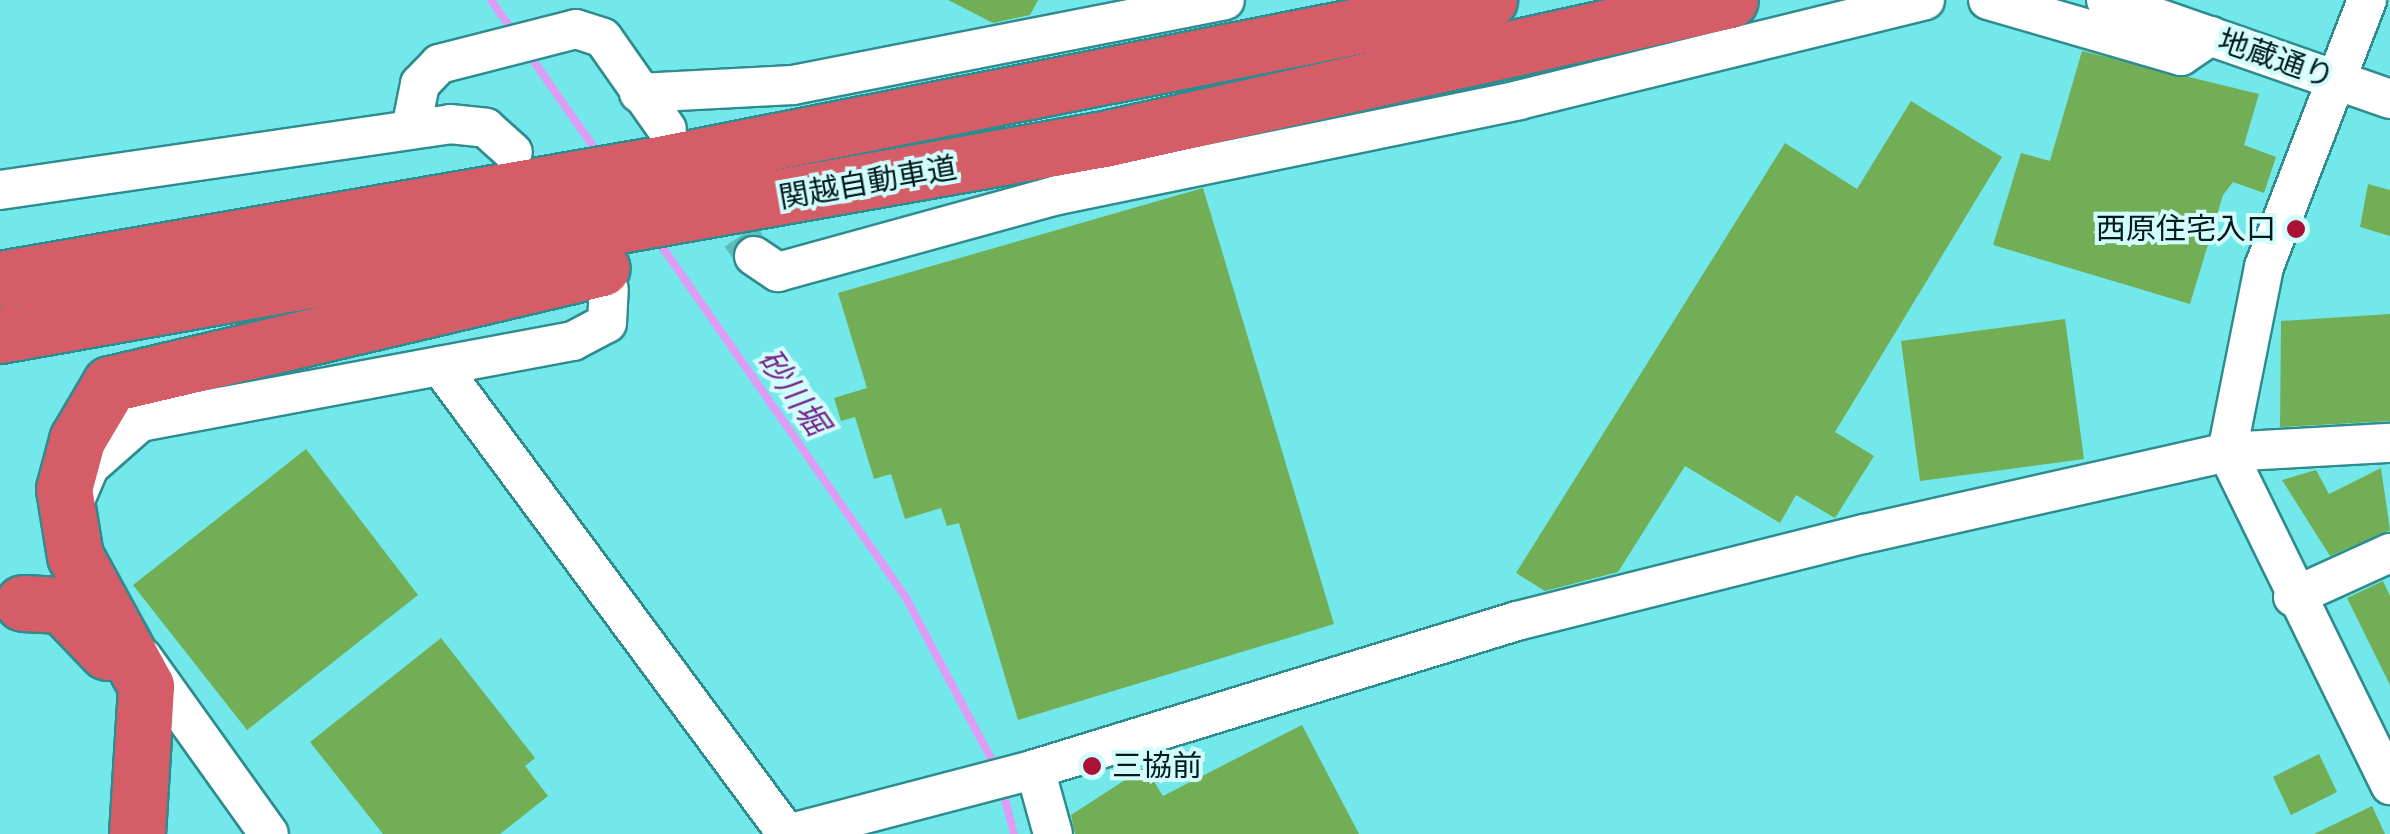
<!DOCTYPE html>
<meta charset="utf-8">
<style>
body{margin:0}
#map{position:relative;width:2390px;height:834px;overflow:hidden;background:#72e8ea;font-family:"Roboto Serif","Noto Sans JP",serif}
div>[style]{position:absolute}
.stream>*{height:8px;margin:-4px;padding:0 4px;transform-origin:4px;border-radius:4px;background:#dd9df4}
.building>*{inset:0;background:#71ae56}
.minor-tunnel>*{height:38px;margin-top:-19px;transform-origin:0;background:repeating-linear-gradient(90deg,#5bbfc1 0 38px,transparent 0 57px)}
.roads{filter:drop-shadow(2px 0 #2e8c8e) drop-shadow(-2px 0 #2e8c8e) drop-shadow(0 2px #2e8c8e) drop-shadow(0 -2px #2e8c8e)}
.minor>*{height:38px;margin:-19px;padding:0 19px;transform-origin:19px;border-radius:19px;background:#fff}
.highway>*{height:55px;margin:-27.5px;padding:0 27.5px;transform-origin:27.5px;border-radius:27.5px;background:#d45d68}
.dots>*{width:28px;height:28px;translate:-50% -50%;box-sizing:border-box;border:5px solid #d3fdfd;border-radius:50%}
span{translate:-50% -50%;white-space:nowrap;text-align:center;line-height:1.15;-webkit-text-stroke:8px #d3fdfd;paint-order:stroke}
.street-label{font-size:30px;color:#011a1b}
.poi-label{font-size:30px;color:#011a1b}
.right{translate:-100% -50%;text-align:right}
.left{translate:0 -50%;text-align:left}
.water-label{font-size:32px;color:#74278b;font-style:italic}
</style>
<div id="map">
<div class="stream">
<div style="left:491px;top:0;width:40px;rotate:55.1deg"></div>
<div style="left:528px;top:53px;width:121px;rotate:55.1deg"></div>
<div style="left:656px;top:238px;width:438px;rotate:55.2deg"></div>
<div style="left:906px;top:598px;width:192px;rotate:62.1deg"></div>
<div style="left:1003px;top:791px;width:44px;rotate:75.7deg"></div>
</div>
<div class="building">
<div style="clip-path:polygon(948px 0,1038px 0,1030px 15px,993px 23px)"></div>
<div style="clip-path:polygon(2082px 51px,2259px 94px,2244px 145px,2276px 157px,2264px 193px,2233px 182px,2223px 195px,2190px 304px,1993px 245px,2021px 153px,2050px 161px)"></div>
<div style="clip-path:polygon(1911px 101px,2002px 157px,1835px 432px,1874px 456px,1835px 518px,1796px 495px,1780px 523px,1685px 466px,1618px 572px,1545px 591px,1516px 573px,1785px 143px,1857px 189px)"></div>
<div style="clip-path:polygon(2368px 184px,2390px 190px,2390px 236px,2360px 227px)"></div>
<div style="clip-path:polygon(1203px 188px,1334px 624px,1018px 720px,959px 523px,947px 526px,941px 508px,905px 519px,891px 474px,874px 479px,855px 417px,841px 421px,834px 398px,867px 388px,838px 293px)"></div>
<div style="clip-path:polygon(2390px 314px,2390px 421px,2280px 427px,2281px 321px)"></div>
<div style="clip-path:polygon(2065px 319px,2084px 459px,1920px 481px,1901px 341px)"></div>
<div style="clip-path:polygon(306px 449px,418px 595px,247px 730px,133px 585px)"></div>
<div style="clip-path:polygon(2381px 468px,2390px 530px,2330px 556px,2282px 480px,2316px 470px,2329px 494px)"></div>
<div style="clip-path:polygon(2383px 581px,2390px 596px,2390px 685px,2347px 598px)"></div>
<div style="clip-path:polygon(441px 638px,535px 758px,525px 766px,548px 796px,500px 834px,383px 834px,310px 742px)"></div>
<div style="clip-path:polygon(1302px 725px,1359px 834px,1075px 834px,1071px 815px,1145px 767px,1163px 796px)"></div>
<div style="clip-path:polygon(2319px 754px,2337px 792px,2291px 815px,2273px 777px)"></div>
<div style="clip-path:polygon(2372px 806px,2385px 834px,2314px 834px)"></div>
</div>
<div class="minor-tunnel">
<div style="left:708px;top:189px;width:81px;rotate:55.5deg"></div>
</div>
<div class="roads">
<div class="minor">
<div style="left:1988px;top:0;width:201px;rotate:16.2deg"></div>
<div style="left:2181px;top:56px;width:36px;rotate:-34deg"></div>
<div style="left:2106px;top:0;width:301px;rotate:19.2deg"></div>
<div style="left:2367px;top:0;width:286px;rotate:111.1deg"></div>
<div style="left:2264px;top:267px;width:189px;rotate:101.3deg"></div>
<div style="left:2227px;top:452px;width:371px;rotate:63.9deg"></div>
<div style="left:639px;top:93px;width:154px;rotate:-3deg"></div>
<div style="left:793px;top:85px;width:440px;rotate:-11.1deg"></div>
<div style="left:411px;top:129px;width:46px;rotate:-78.7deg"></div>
<div style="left:420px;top:84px;width:28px;rotate:-46deg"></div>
<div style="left:439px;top:64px;width:141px;rotate:-14.3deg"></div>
<div style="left:576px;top:29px;width:28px;rotate:18deg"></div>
<div style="left:603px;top:38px;width:111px;rotate:54.9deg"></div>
<div style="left:0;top:190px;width:455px;rotate:-8.3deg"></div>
<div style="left:450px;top:124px;width:36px;rotate:6deg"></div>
<div style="left:486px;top:128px;width:36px;rotate:42deg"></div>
<div style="left:754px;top:256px;width:29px;rotate:34deg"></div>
<div style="left:778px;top:272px;width:290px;rotate:-15.4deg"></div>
<div style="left:1058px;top:195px;width:471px;rotate:-11.6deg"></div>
<div style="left:1519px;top:100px;width:418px;rotate:-13.8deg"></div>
<div style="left:440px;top:366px;width:583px;rotate:53.44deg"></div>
<div style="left:76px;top:498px;width:34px;rotate:-67deg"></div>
<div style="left:89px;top:467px;width:68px;rotate:-41.4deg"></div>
<div style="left:140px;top:422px;width:441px;rotate:-10.6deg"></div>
<div style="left:573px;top:341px;width:38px;rotate:-28deg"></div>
<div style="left:607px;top:323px;width:34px;rotate:-87deg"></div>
<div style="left:2293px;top:597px;width:107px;rotate:-24.4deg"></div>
<div style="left:143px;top:658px;width:216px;rotate:54.4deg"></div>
<div style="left:1035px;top:769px;width:67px;rotate:74.5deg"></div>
<div style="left:788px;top:834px;width:255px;rotate:-14.7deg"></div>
<div style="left:1035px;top:769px;width:504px;rotate:-17.07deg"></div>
<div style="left:1517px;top:621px;width:358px;rotate:-14.1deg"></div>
<div style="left:1864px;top:534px;width:372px;rotate:-12.7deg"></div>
<div style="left:2227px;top:452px;width:163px;rotate:-3.2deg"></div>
</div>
<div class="highway">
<div style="left:0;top:279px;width:675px;rotate:-9.89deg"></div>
<div style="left:665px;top:163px;width:840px;rotate:-11.19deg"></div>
<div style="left:0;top:335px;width:1121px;rotate:-10.07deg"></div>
<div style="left:1104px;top:139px;width:641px;rotate:-12.52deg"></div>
<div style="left:23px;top:603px;width:39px;rotate:3deg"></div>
<div style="left:62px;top:605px;width:65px;rotate:46.2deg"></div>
<div style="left:137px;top:834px;width:148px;rotate:-86.5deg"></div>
<div style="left:146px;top:686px;width:148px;rotate:-118.6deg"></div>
<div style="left:75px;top:556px;width:68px;rotate:-99.3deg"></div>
<div style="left:64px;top:489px;width:51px;rotate:-75.1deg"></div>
<div style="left:77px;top:440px;width:65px;rotate:-59.5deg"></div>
<div style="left:110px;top:384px;width:505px;rotate:-13.27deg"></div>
</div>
</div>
<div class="dots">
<div style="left:2296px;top:229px;background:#aa1336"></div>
<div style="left:1092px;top:766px;background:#aa1336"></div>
</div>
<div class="street-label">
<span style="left:2276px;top:59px;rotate:19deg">地蔵通り</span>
<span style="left:868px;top:183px;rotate:-10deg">関越自動車道</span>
</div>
<div class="poi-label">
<span class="right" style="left:2276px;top:229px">西原住宅入口</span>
<span class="left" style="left:1112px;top:766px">三協前</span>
</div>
<div class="water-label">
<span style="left:793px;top:392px;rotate:55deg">砂川堀</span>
</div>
</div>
